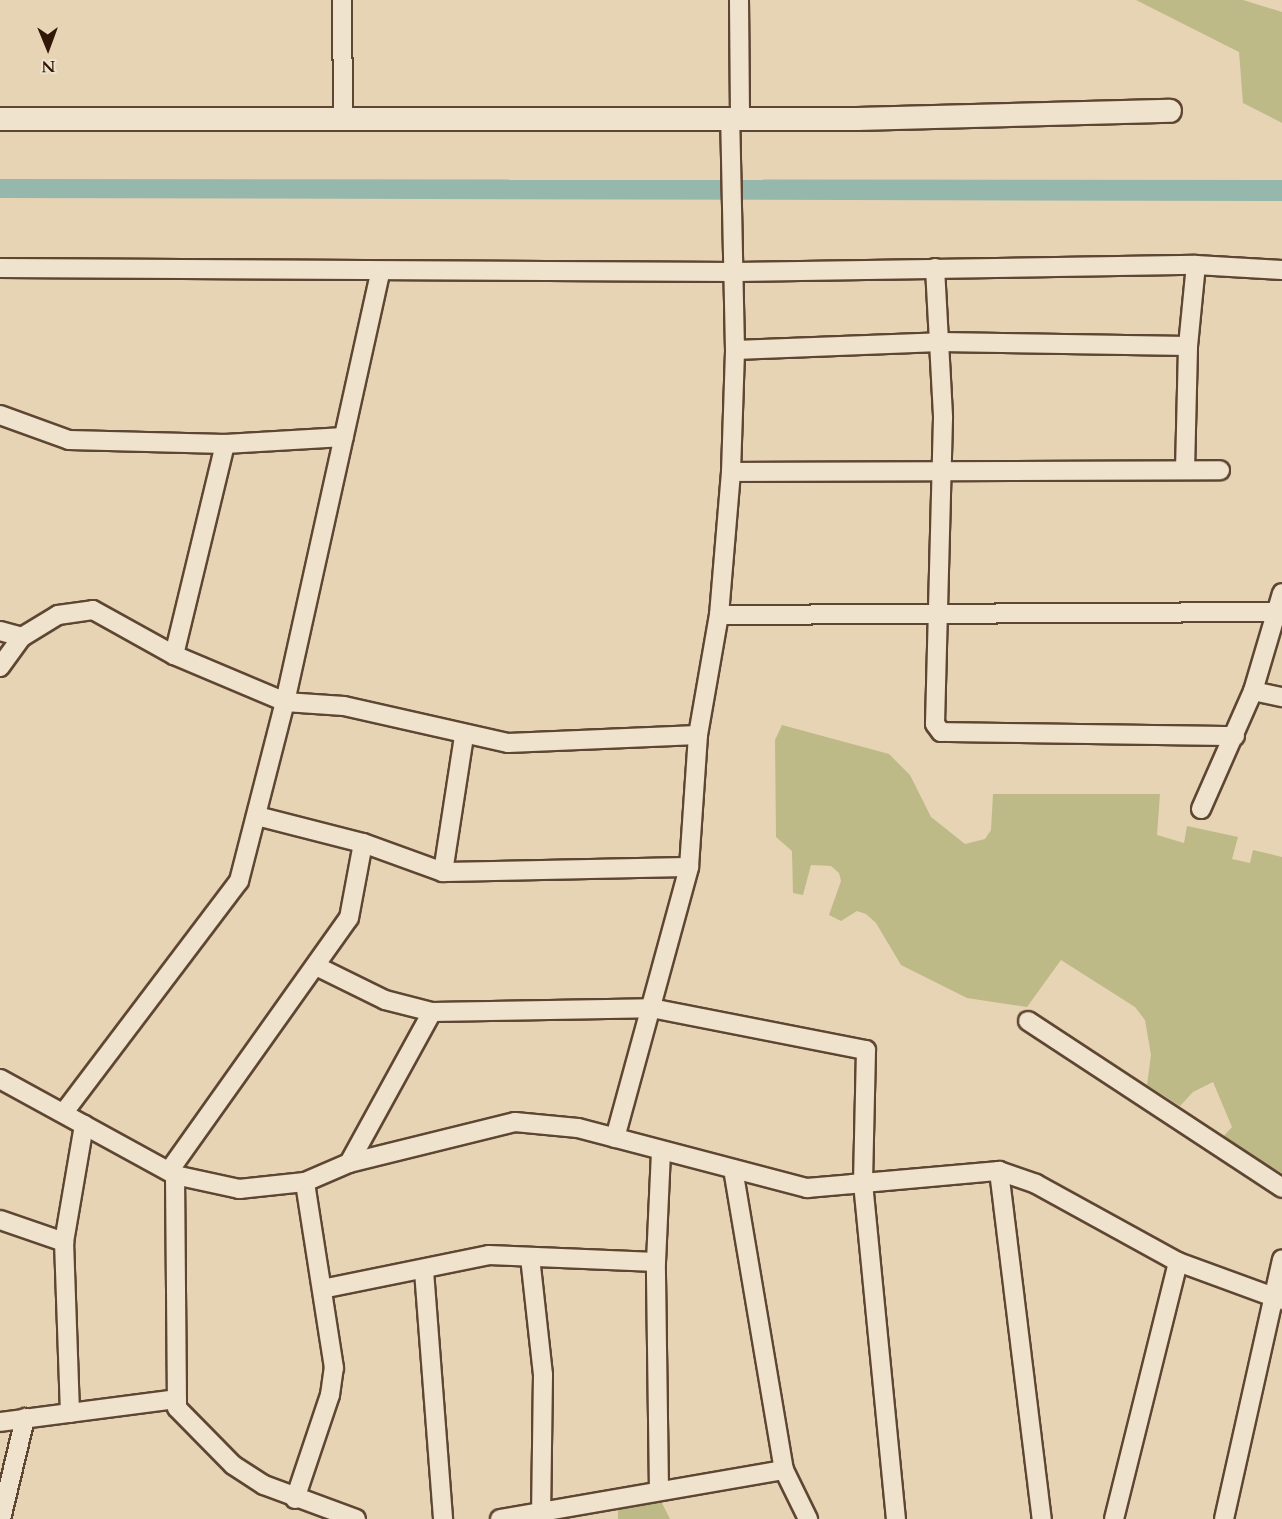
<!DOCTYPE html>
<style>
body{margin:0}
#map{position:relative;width:1282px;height:1519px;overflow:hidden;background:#e6d4b4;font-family:Cardo,serif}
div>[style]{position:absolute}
.green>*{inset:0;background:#bdba87}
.water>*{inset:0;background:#96b8ac}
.roads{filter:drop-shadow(2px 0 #5f4633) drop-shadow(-2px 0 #5f4633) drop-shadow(0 2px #5f4633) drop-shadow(0 -2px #5f4633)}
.minor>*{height:18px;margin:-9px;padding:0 9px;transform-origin:9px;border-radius:9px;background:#efe3ce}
.tertiary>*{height:22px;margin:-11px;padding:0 11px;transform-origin:11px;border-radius:11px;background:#efe3ce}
span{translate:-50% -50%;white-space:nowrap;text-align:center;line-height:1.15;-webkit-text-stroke:5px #efe3ce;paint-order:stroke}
.north{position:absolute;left:18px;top:18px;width:60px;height:60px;-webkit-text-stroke:4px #efe3ce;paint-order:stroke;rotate:179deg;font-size:16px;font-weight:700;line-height:24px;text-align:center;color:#321608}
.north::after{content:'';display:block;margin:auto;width:21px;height:27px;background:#321608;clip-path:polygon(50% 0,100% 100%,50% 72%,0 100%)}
</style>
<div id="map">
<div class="green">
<div style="clip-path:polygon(1136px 0,1243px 0,1282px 12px,1282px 123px,1243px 103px,1239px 52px)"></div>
<div style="clip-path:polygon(782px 725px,889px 754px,910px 775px,931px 817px,965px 844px,985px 839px,991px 830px,993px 794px,1160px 794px,1157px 835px,1184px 843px,1187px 826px,1238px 837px,1232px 859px,1250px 863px,1253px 850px,1282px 857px,1282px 1173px,1222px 1138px,1232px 1127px,1213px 1082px,1193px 1092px,1180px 1106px,1147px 1085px,1151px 1055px,1145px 1020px,1135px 1007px,1061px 960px,1027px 1007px,967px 998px,901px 965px,876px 923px,866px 914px,857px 911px,841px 921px,829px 915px,841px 881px,839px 873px,831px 866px,811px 865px,803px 895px,793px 893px,792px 851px,776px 837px,775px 740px)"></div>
<div style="clip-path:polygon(661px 1501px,670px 1519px,618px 1519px,618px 1508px)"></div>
</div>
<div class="water">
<div style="clip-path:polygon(0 179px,1282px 180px,1282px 201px,0 198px)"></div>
</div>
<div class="roads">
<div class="minor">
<div style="left:342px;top:0;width:119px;rotate:89.5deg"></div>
<div style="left:739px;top:0;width:119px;rotate:89.5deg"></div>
<div style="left:0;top:268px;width:736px;rotate:0.31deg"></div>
<div style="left:736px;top:272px;width:460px;rotate:-0.9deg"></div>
<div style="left:1196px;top:265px;width:86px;rotate:3.3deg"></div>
<div style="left:935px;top:268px;width:150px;rotate:86.9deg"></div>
<div style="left:943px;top:418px;width:306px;rotate:91.5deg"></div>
<div style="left:935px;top:724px;width:10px;rotate:53deg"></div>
<div style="left:941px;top:732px;width:294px;rotate:0.8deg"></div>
<div style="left:735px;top:350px;width:205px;rotate:-2.2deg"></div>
<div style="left:940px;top:342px;width:248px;rotate:0.9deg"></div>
<div style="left:0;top:415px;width:73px;rotate:19.9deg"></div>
<div style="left:69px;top:440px;width:156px;rotate:1.5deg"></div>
<div style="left:225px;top:444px;width:119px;rotate:-3.4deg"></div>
<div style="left:1185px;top:470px;width:124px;rotate:-88.6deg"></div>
<div style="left:1188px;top:346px;width:81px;rotate:-84.4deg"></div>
<div style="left:731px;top:472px;width:489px;rotate:-0.2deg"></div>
<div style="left:719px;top:615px;width:556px;rotate:-0.31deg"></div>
<div style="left:0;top:631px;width:23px;rotate:15deg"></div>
<div style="left:174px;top:655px;width:217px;rotate:-76.4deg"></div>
<div style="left:0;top:667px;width:37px;rotate:-54deg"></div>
<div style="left:22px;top:637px;width:42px;rotate:-31.4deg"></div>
<div style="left:58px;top:615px;width:35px;rotate:-8deg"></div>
<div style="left:93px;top:610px;width:93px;rotate:29.1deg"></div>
<div style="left:174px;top:655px;width:121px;rotate:22.9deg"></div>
<div style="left:285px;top:702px;width:59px;rotate:3.9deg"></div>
<div style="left:344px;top:706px;width:168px;rotate:12.7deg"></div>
<div style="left:508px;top:743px;width:190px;rotate:-2.4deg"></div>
<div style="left:1253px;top:691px;width:30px;rotate:12deg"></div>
<div style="left:1201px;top:809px;width:129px;rotate:-66.2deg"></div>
<div style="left:1253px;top:691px;width:102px;rotate:-73.5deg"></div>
<div style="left:257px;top:816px;width:109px;rotate:14.3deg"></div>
<div style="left:363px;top:843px;width:85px;rotate:19.9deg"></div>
<div style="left:443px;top:872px;width:246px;rotate:-1.2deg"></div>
<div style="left:443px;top:872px;width:138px;rotate:-81.2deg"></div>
<div style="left:316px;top:966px;width:77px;rotate:26.2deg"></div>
<div style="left:385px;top:1000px;width:49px;rotate:14.3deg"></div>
<div style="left:432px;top:1012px;width:219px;rotate:-1deg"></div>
<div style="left:651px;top:1008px;width:219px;rotate:11.1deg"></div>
<div style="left:866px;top:1050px;width:133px;rotate:91.3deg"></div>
<div style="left:863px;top:1183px;width:338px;rotate:84.4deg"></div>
<div style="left:1028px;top:1021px;width:304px;rotate:33.3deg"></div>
<div style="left:0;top:1079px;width:200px;rotate:28.7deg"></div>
<div style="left:175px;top:1175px;width:66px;rotate:12.3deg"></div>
<div style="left:239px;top:1189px;width:66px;rotate:-6.1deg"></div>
<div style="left:305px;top:1182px;width:48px;rotate:-23.4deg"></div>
<div style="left:349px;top:1163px;width:171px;rotate:-13.9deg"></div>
<div style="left:515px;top:1122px;width:63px;rotate:5.4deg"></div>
<div style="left:578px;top:1128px;width:237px;rotate:14.7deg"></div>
<div style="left:807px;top:1188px;width:193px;rotate:-5.1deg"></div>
<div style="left:999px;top:1171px;width:39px;rotate:19deg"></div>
<div style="left:1036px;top:1184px;width:162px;rotate:28.8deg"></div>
<div style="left:1178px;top:1262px;width:111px;rotate:20.1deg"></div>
<div style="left:65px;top:1111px;width:288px;rotate:-52.9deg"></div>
<div style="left:239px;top:881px;width:185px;rotate:-75.6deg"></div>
<div style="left:285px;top:702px;width:440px;rotate:-77.5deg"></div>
<div style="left:615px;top:1138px;width:281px;rotate:-74.7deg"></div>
<div style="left:689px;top:867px;width:132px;rotate:-86.1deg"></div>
<div style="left:698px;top:735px;width:122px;rotate:-80.1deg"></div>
<div style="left:719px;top:615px;width:144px;rotate:-85.2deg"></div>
<div style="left:731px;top:472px;width:122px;rotate:-88.1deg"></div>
<div style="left:735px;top:350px;width:231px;rotate:-91.2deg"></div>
<div style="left:349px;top:1163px;width:172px;rotate:-61.2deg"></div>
<div style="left:733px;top:1169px;width:305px;rotate:80.4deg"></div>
<div style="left:784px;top:1470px;width:55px;rotate:63.9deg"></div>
<div style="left:169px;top:1171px;width:310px;rotate:-54.6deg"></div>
<div style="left:349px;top:918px;width:76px;rotate:-79.4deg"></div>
<div style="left:999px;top:1171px;width:351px;rotate:83deg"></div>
<div style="left:175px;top:1175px;width:233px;rotate:89.5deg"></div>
<div style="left:177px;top:1408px;width:80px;rotate:45.5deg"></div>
<div style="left:233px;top:1465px;width:37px;rotate:33deg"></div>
<div style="left:264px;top:1485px;width:98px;rotate:20.3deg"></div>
<div style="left:0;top:1220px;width:68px;rotate:19deg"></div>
<div style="left:530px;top:1257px;width:119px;rotate:83.7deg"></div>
<div style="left:543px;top:1375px;width:136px;rotate:90.8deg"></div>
<div style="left:424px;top:1271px;width:249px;rotate:85.6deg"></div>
<div style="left:322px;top:1289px;width:170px;rotate:-11.5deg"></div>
<div style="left:489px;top:1255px;width:167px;rotate:2.4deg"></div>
<div style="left:70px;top:1413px;width:171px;rotate:-92deg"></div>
<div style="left:64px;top:1242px;width:119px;rotate:-80.3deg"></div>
<div style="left:0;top:1422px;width:178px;rotate:-7.4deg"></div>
<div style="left:659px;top:1490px;width:228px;rotate:-90.8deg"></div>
<div style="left:656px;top:1262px;width:110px;rotate:-87.4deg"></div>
<div style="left:295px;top:1499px;width:110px;rotate:-71.4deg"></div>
<div style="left:330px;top:1395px;width:27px;rotate:-82deg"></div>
<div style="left:334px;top:1368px;width:188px;rotate:-98.9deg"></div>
<div style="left:1px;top:1519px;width:104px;rotate:-76.6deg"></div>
<div style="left:500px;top:1519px;width:288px;rotate:-9.8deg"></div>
<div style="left:1114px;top:1519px;width:265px;rotate:-76deg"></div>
<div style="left:1224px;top:1519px;width:266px;rotate:-77.4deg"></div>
</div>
<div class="tertiary">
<div style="left:0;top:119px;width:857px"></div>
<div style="left:857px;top:119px;width:313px;rotate:-1.5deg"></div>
</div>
</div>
<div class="north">N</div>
</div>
